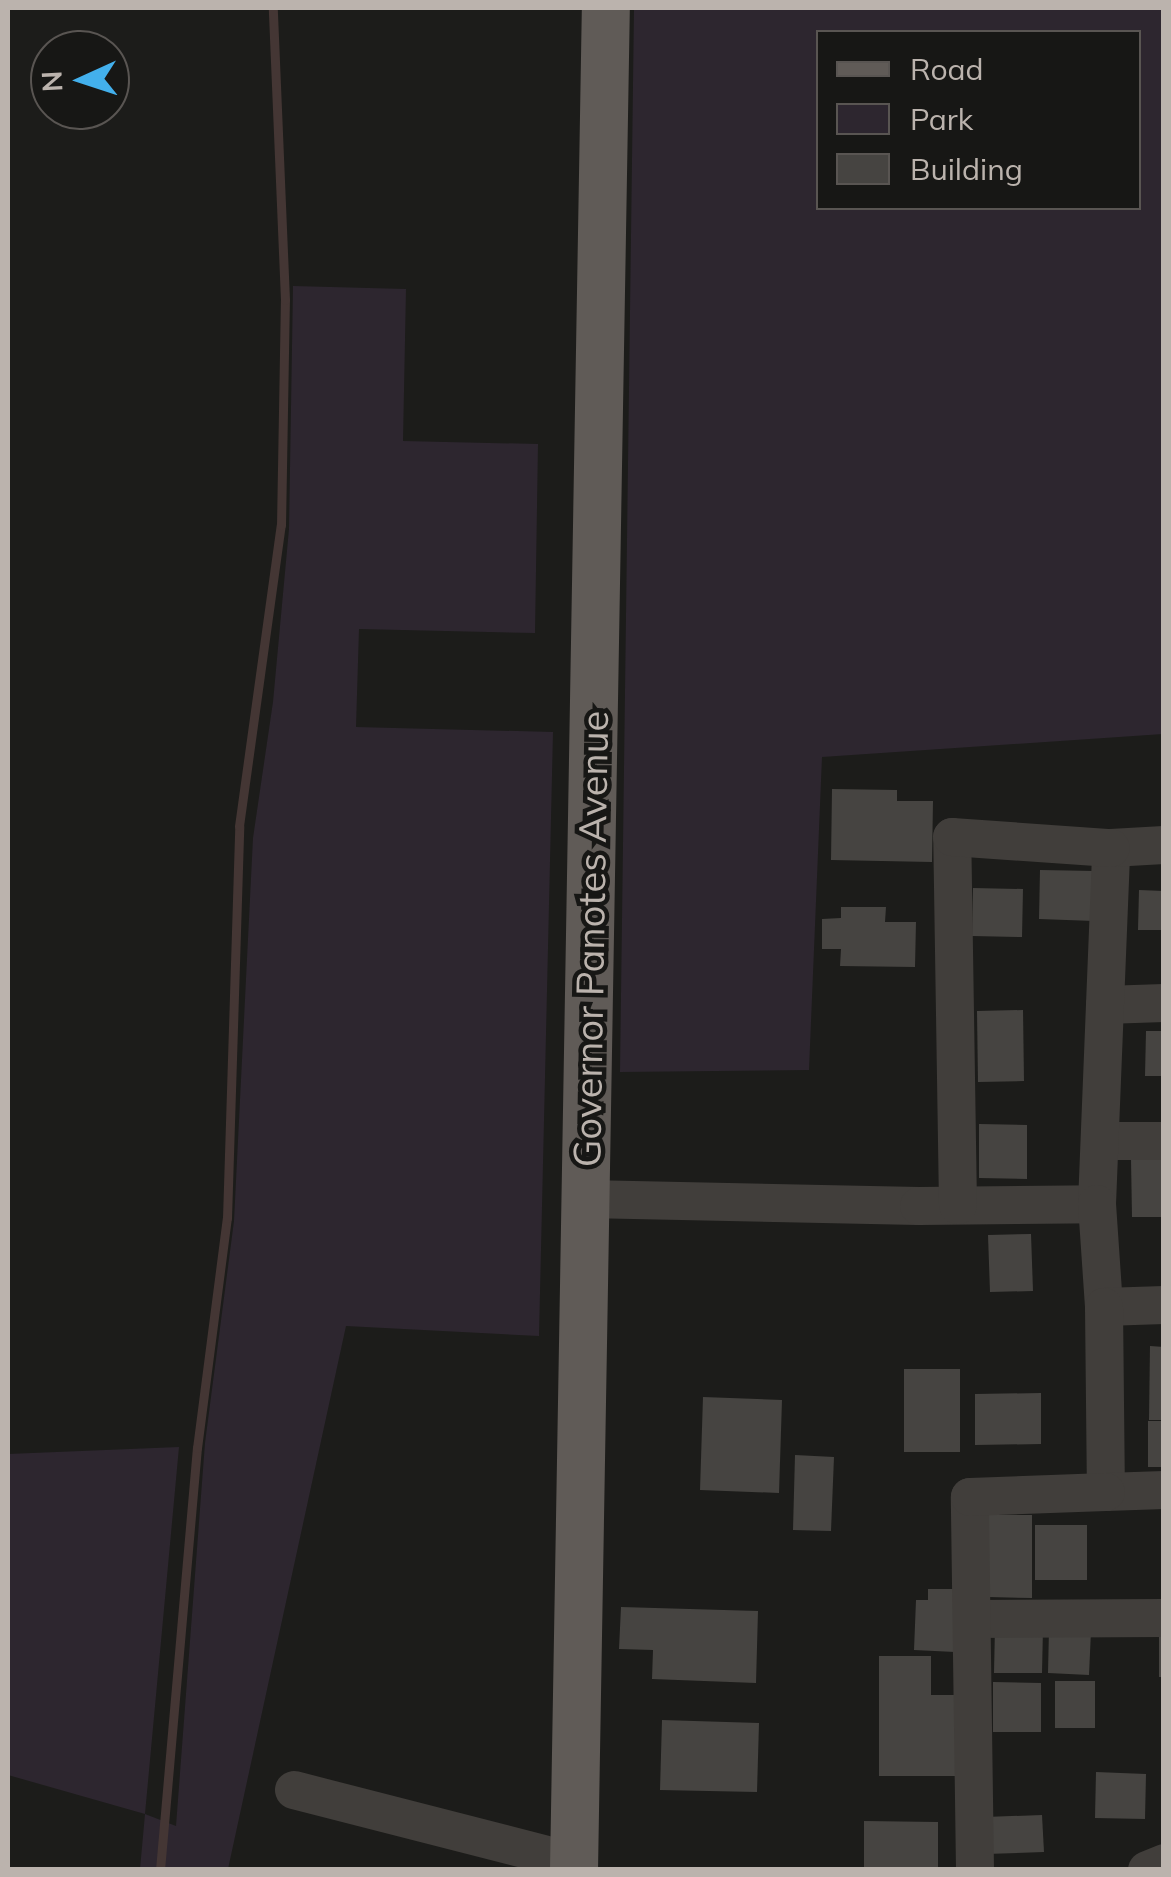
<!DOCTYPE html>
<style>
body{margin:0}
#map{position:relative;width:1171px;height:1877px;overflow:hidden;background:#1c1c1a;font-family:Mulish,sans-serif}
div>[style]{position:absolute}
.green>*{inset:0;background:#2d262f}
.stream>*{height:9px;margin:-4.5px;padding:0 4.5px;transform-origin:4.5px;border-radius:4.5px;background:#443634}
.building>*{inset:0;background:#464441}
.minor>*{height:38px;margin:-19px;padding:0 19px;transform-origin:19px;border-radius:19px;background:#413e3b}
.major>*{height:48px;margin:-24px;padding:0 24px;transform-origin:24px;border-radius:24px;background:#605b57}
span{translate:-50% -50%;white-space:nowrap;text-align:center;line-height:1.15;-webkit-text-stroke:9px #171715;paint-order:stroke}
.street-label{font-size:38px;color:#bbb3ad}
.frame{position:absolute;inset:0;border:10px solid #bbb3ad;pointer-events:none}
.legend{position:absolute;left:816px;top:30px;width:325px;height:180px;box-sizing:border-box;background:#171715;border:2px solid #595552;margin:0;padding:12px 18px;list-style:none;font-size:30px;color:#bbb3ad}
.legend li{display:flex;align-items:center;gap:20px;height:50px}
.legend b{width:50px;border:2px solid #595552}
.north{position:absolute;left:30px;top:30px;width:100px;height:100px;box-sizing:border-box;background:#171715;border:2px solid #595552;border-radius:50%;rotate:267deg;font-size:28px;font-weight:700;line-height:40px;text-align:center;color:#bbb3ad}
.north::after{content:'';display:block;margin:auto;width:35px;height:45px;background:#43b0ec;clip-path:polygon(50% 0,100% 100%,50% 72%,0 100%)}
</style>
<div id="map">
<div class="green">
<div style="clip-path:polygon(evenodd,634px 8px,1163px 8px,1163px 734px,822px 757px,809px 1070px,620px 1072px,634px 8px,818px 32px,1138px 32px,1138px 208px,818px 208px,818px 32px)"></div>
<div style="clip-path:polygon(293px 286px,406px 289px,403px 441px,538px 444px,535px 633px,359px 629px,356px 727px,553px 732px,539px 1336px,346px 1326px,228px 1869px,140px 1869px,145px 1814px,8px 1775px,8px 1454px,179px 1447px,145px 1814px,176px 1826px,205px 1443px,234px 1221px,253px 838px,273px 702px,289px 529px)"></div>
</div>
<div class="stream">
<div style="left:160px;top:1870px;width:424px;rotate:-85deg"></div>
<div style="left:197px;top:1448px;width:232px;rotate:-82.6deg"></div>
<div style="left:227px;top:1218px;width:392px;rotate:-88.2deg"></div>
<div style="left:239px;top:826px;width:304px;rotate:-82.1deg"></div>
<div style="left:281px;top:525px;width:225px;rotate:-89deg"></div>
<div style="left:285px;top:300px;width:292px;rotate:-92.4deg"></div>
</div>
<div class="building">
<div style="clip-path:polygon(832px 789px,897px 790px,897px 801px,933px 801px,932px 862px,831px 860px)"></div>
<div style="clip-path:polygon(1040px 870px,1095px 871px,1094px 921px,1039px 919px)"></div>
<div style="clip-path:polygon(973px 888px,1023px 889px,1022px 937px,972px 936px)"></div>
<div style="clip-path:polygon(1139px 890px,1164px 891px,1164px 930px,1138px 930px)"></div>
<div style="clip-path:polygon(841px 907px,886px 907px,885px 922px,916px 922px,915px 967px,840px 966px,841px 949px,822px 949px,822px 919px,841px 918px)"></div>
<div style="clip-path:polygon(1023px 1010px,1024px 1081px,978px 1082px,977px 1011px)"></div>
<div style="clip-path:polygon(1146px 1031px,1164px 1031px,1164px 1076px,1145px 1076px)"></div>
<div style="clip-path:polygon(979px 1124px,1027px 1125px,1027px 1179px,979px 1178px)"></div>
<div style="clip-path:polygon(1131px 1159px,1164px 1159px,1164px 1217px,1132px 1217px)"></div>
<div style="clip-path:polygon(1031px 1234px,1033px 1291px,990px 1292px,988px 1235px)"></div>
<div style="clip-path:polygon(1150px 1346px,1164px 1347px,1164px 1420px,1149px 1420px)"></div>
<div style="clip-path:polygon(904px 1369px,960px 1369px,960px 1452px,904px 1452px)"></div>
<div style="clip-path:polygon(1041px 1393px,1041px 1444px,975px 1445px,975px 1394px)"></div>
<div style="clip-path:polygon(703px 1397px,782px 1400px,779px 1493px,700px 1490px)"></div>
<div style="clip-path:polygon(1148px 1421px,1164px 1421px,1164px 1467px,1148px 1467px)"></div>
<div style="clip-path:polygon(795px 1455px,834px 1457px,831px 1531px,793px 1530px)"></div>
<div style="clip-path:polygon(989px 1515px,1032px 1515px,1032px 1598px,988px 1597px)"></div>
<div style="clip-path:polygon(1035px 1525px,1087px 1525px,1087px 1580px,1035px 1580px)"></div>
<div style="clip-path:polygon(928px 1589px,957px 1589px,955px 1652px,914px 1650px,916px 1600px,928px 1600px)"></div>
<div style="clip-path:polygon(621px 1607px,758px 1611px,756px 1683px,652px 1679px,653px 1650px,619px 1649px)"></div>
<div style="clip-path:polygon(995px 1627px,1043px 1628px,1042px 1673px,994px 1673px)"></div>
<div style="clip-path:polygon(1049px 1629px,1091px 1631px,1089px 1675px,1048px 1673px)"></div>
<div style="clip-path:polygon(1159px 1629px,1164px 1629px,1164px 1677px,1159px 1677px)"></div>
<div style="clip-path:polygon(879px 1656px,931px 1656px,931px 1695px,957px 1695px,957px 1776px,879px 1776px)"></div>
<div style="clip-path:polygon(1055px 1681px,1095px 1681px,1095px 1728px,1055px 1728px)"></div>
<div style="clip-path:polygon(993px 1682px,1041px 1683px,1041px 1732px,993px 1732px)"></div>
<div style="clip-path:polygon(662px 1720px,759px 1723px,757px 1792px,660px 1790px)"></div>
<div style="clip-path:polygon(1096px 1772px,1146px 1774px,1145px 1819px,1095px 1818px)"></div>
<div style="clip-path:polygon(1042px 1815px,1044px 1852px,986px 1854px,985px 1817px)"></div>
<div style="clip-path:polygon(864px 1821px,938px 1822px,938px 1870px,864px 1870px)"></div>
</div>
<div class="minor">
<div style="left:1105px;top:1005px;width:59px;rotate:-1.9deg"></div>
<div style="left:1100px;top:1141px;width:64px"></div>
<div style="left:586px;top:1199px;width:333px;rotate:1.2deg"></div>
<div style="left:919px;top:1206px;width:178px;rotate:-0.6deg"></div>
<div style="left:1097px;top:1204px;width:356px;rotate:-87.7deg"></div>
<div style="left:1111px;top:848px;width:53px;rotate:-3.2deg"></div>
<div style="left:1097px;top:1204px;width:103px;rotate:86.1deg"></div>
<div style="left:958px;top:1205px;width:368px;rotate:-90.9deg"></div>
<div style="left:952px;top:837px;width:159px;rotate:4deg"></div>
<div style="left:1164px;top:1305px;width:60px;rotate:178.1deg"></div>
<div style="left:1104px;top:1307px;width:185px;rotate:89.4deg"></div>
<div style="left:1106px;top:1492px;width:58px;rotate:-2deg"></div>
<div style="left:972px;top:1619px;width:192px;rotate:-0.3deg"></div>
<div style="left:294px;top:1790px;width:289px;rotate:14.4deg"></div>
<div style="left:975px;top:1870px;width:373px;rotate:-90.8deg"></div>
<div style="left:970px;top:1497px;width:136px;rotate:-2.1deg"></div>
<div style="left:1147px;top:1870px;width:18px;rotate:-22deg"></div>
</div>
<div class="major">
<div style="left:574px;top:1870px;width:1862px;rotate:-89.02deg"></div>
</div>
<div class="street-label">
<span style="left:591px;top:939px;rotate:-89deg">Governor Panotes Avenue</span>
</div>
<div class="frame"></div>
<ul class="legend">
<li><b style="height:12px;background:#605b57"></b>Road</li>
<li><b style="height:28px;background:#2d262f"></b>Park</li>
<li><b style="height:28px;background:#464441"></b>Building</li>
</ul>
<div class="north">N</div>
</div>
